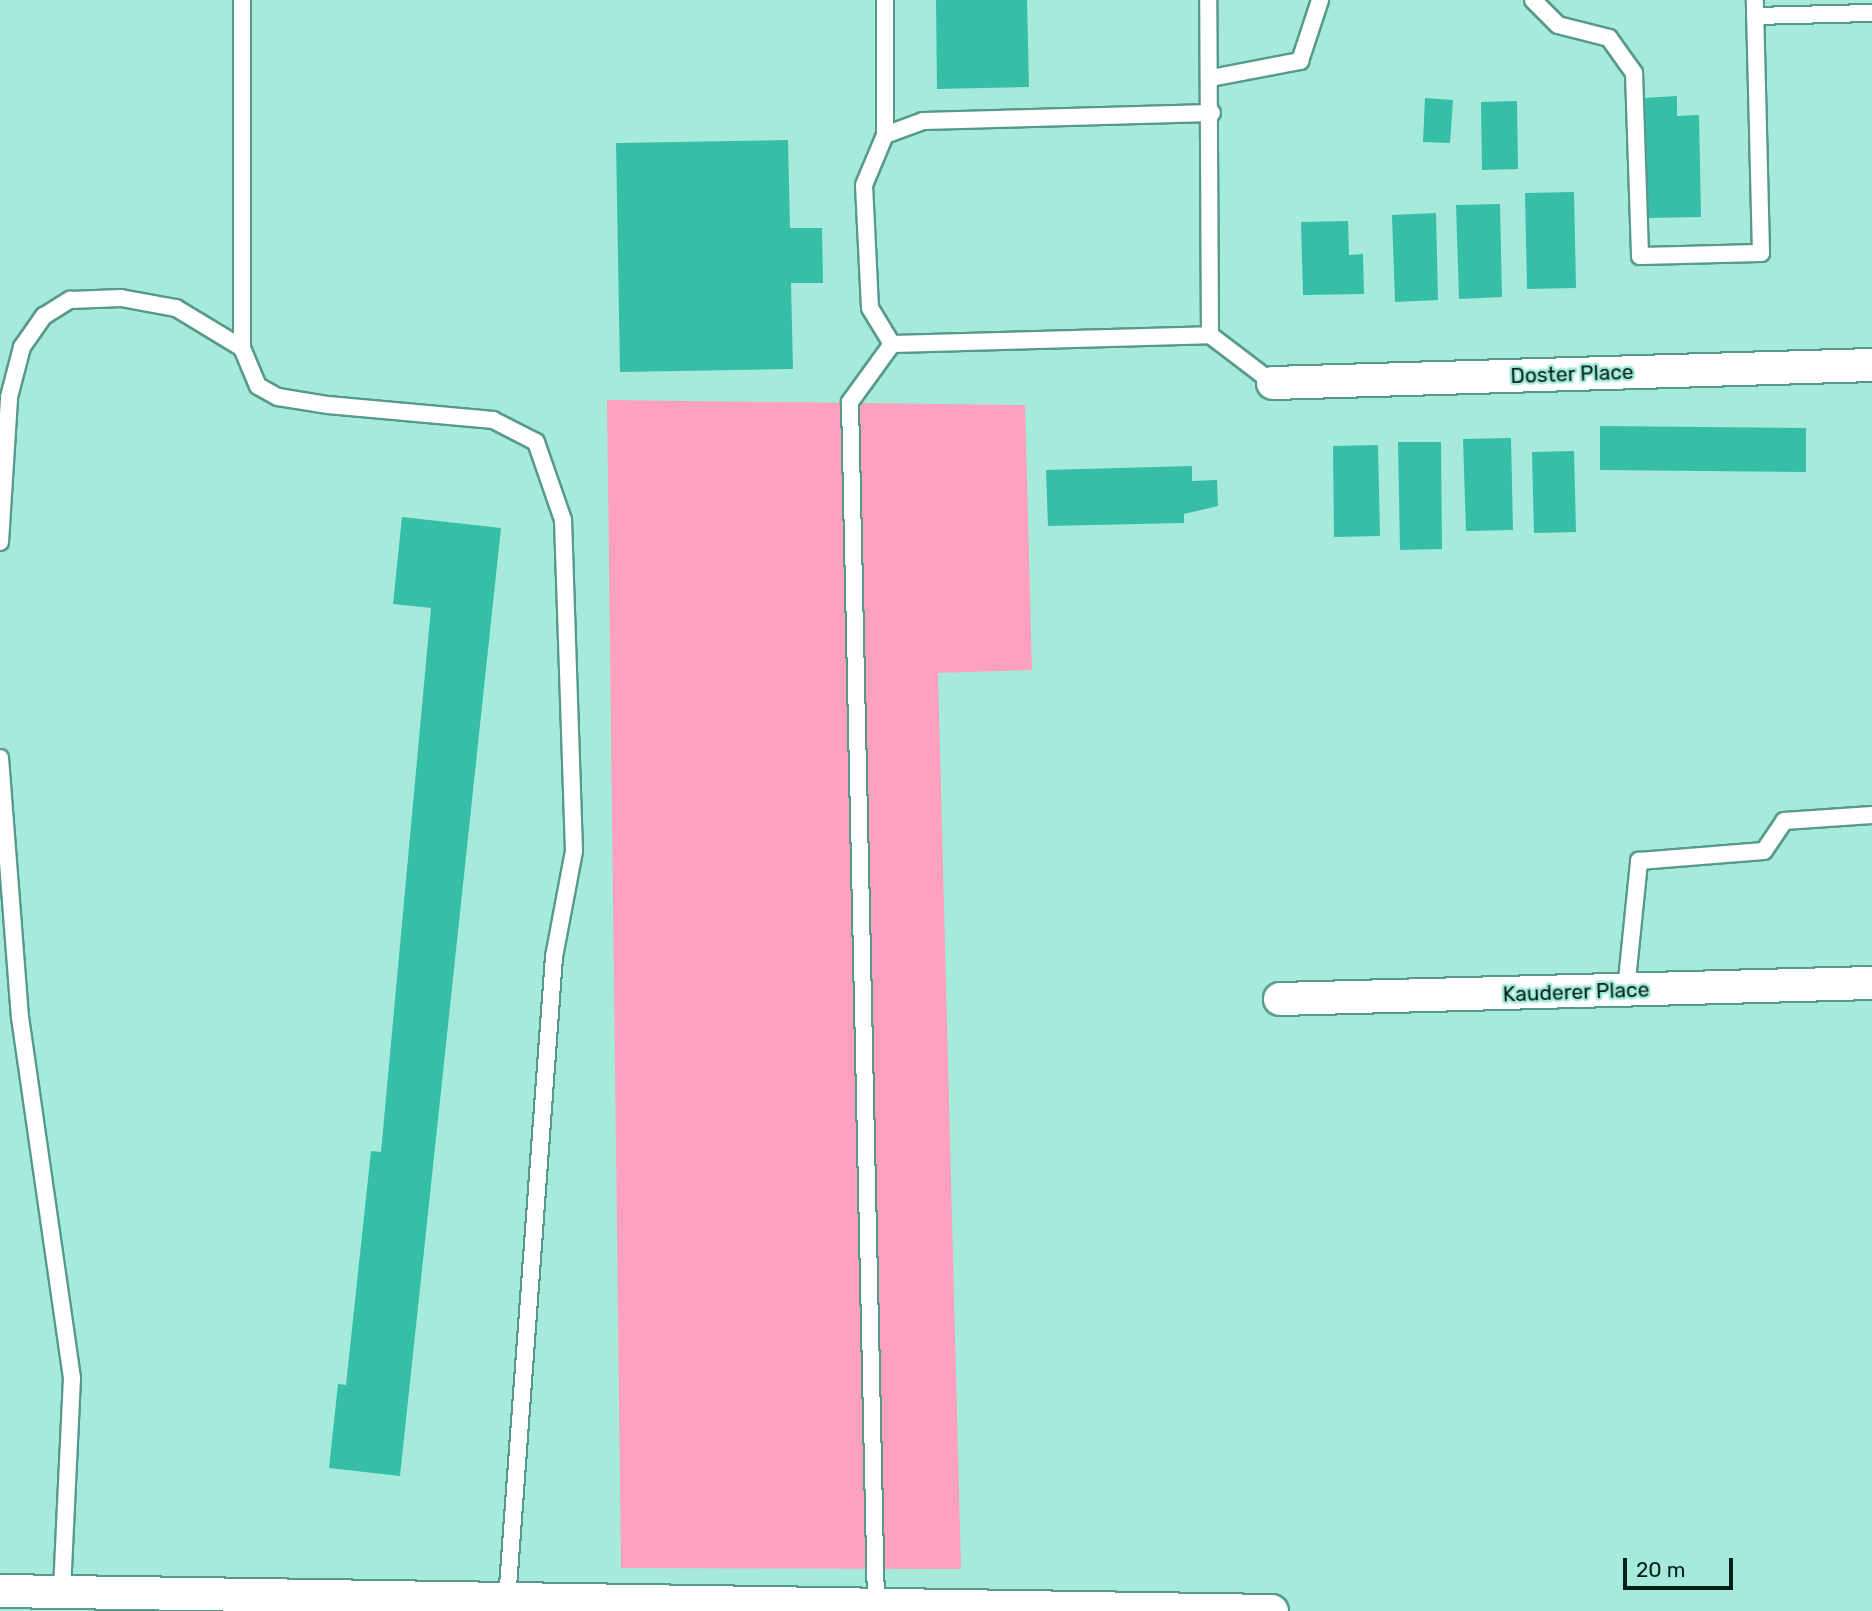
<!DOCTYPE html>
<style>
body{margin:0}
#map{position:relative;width:1872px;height:1611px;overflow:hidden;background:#a5eadb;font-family:Rubik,sans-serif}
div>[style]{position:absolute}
.green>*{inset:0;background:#fea1bf}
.building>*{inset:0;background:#37bea7}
.roads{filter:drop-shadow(2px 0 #579a8d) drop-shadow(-2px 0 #579a8d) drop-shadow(0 2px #579a8d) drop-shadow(0 -2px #579a8d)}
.service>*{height:16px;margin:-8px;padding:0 8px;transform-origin:8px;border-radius:8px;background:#fff}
.minor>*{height:32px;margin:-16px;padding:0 16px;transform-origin:16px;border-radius:16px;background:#fff}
span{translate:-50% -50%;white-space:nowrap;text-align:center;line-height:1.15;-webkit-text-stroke:5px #a5eadb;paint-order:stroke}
.street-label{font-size:21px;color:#021e19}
.scale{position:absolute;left:1623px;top:1558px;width:110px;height:32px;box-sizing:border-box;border:4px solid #021e19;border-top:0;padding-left:9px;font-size:21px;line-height:24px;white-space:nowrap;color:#021e19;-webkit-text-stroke:5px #a5eadb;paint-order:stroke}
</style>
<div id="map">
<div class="green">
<div style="clip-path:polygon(607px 400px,1025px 405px,1032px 670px,938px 673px,961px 1569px,621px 1568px)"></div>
</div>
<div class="building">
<div style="clip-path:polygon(936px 0,1027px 0,1029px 87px,937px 89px)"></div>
<div style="clip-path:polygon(1677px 96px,1677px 116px,1699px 115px,1701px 217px,1646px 218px,1644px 98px)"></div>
<div style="clip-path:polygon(1425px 98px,1453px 100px,1450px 143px,1423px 142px)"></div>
<div style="clip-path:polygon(1517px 101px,1518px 169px,1482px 170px,1481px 102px)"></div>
<div style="clip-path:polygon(788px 140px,790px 228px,822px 228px,823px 283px,791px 283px,793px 369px,620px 372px,616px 143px)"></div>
<div style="clip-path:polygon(1574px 192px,1576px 288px,1527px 289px,1525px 193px)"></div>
<div style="clip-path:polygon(1500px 204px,1502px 297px,1459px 299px,1456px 205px)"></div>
<div style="clip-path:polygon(1436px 213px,1438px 300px,1395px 302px,1392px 215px)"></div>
<div style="clip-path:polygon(1348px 221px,1349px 255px,1363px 254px,1364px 294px,1303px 295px,1301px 222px)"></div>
<div style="clip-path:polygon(1600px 426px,1806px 428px,1806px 472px,1600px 470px)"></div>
<div style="clip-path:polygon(1511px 438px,1513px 530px,1466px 531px,1463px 439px)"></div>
<div style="clip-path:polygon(1398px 442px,1441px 442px,1442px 549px,1400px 550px)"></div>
<div style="clip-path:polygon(1378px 445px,1380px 536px,1334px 537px,1333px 446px)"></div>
<div style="clip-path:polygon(1574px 451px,1576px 532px,1534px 533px,1532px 452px)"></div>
<div style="clip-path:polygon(1192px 466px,1192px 481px,1217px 480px,1218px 506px,1184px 514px,1184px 523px,1048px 526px,1046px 470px)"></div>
<div style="clip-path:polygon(402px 517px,501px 528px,400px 1476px,329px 1468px,338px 1384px,346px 1385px,371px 1151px,381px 1152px,431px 608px,393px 604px)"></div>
</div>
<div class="roads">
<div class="service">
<div style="left:242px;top:0;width:348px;rotate:90deg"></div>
<div style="left:242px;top:348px;width:41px;rotate:67.2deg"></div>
<div style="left:258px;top:386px;width:23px;rotate:29deg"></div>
<div style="left:278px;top:397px;width:51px;rotate:9.1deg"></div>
<div style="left:328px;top:405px;width:166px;rotate:5.2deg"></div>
<div style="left:493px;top:420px;width:48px;rotate:27.1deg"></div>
<div style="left:536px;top:442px;width:83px;rotate:70.9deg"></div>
<div style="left:563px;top:520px;width:331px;rotate:88.1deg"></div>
<div style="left:574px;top:851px;width:108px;rotate:100.7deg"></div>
<div style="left:554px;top:957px;width:645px;rotate:94.18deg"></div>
<div style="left:885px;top:0;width:135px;rotate:90deg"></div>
<div style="left:885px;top:135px;width:54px;rotate:112.8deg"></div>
<div style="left:864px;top:185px;width:123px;rotate:87.2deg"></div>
<div style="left:870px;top:308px;width:42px;rotate:58.6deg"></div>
<div style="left:892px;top:344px;width:318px;rotate:-1.6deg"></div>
<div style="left:1210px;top:335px;width:335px;rotate:-90.3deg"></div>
<div style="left:1533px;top:0;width:35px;rotate:45deg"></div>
<div style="left:1558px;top:25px;width:53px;rotate:14.3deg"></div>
<div style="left:1609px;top:38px;width:43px;rotate:54.5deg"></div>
<div style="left:1634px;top:73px;width:183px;rotate:88.1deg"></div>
<div style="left:1640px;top:256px;width:121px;rotate:-1.4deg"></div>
<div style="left:1761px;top:253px;width:253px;rotate:-91.4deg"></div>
<div style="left:1755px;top:16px;width:117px;rotate:-1.5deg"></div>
<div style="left:1211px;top:78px;width:91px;rotate:-10.8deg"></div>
<div style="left:1300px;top:61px;width:64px;rotate:-71.8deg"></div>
<div style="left:885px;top:135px;width:40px;rotate:-20.2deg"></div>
<div style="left:923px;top:121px;width:289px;rotate:-1.6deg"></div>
<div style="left:1210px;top:335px;width:79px;rotate:37.3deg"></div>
<div style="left:0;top:542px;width:145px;rotate:-86.4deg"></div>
<div style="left:9px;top:397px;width:52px;rotate:-75.4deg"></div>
<div style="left:22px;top:347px;width:38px;rotate:-55deg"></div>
<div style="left:44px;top:316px;width:31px;rotate:-32deg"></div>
<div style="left:70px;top:300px;width:51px;rotate:-2.2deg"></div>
<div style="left:121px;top:298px;width:56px;rotate:10.3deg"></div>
<div style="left:176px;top:308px;width:77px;rotate:31.2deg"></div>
<div style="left:0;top:758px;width:260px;rotate:85.6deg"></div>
<div style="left:20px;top:1017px;width:365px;rotate:81.8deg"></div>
<div style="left:72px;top:1378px;width:214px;rotate:92.7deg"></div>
<div style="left:1626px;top:990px;width:130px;rotate:-84.2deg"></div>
<div style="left:1639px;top:861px;width:125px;rotate:-4.6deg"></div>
<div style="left:1764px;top:851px;width:36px;rotate:-56deg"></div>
<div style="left:1784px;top:821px;width:88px;rotate:-3.9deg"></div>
<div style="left:876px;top:1604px;width:1202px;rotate:-91.24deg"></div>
<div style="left:850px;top:402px;width:72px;rotate:-54.1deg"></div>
</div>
<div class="minor">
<div style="left:1273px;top:383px;width:599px;rotate:-1.72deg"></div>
<div style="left:1280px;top:999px;width:592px;rotate:-1.55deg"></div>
<div style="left:0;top:1591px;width:1272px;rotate:0.9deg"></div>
</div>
</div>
<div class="street-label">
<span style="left:1572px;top:374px;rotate:-2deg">Doster Place</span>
<span style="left:1576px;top:992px;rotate:-2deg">Kauderer Place</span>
</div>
<div class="scale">20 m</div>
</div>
